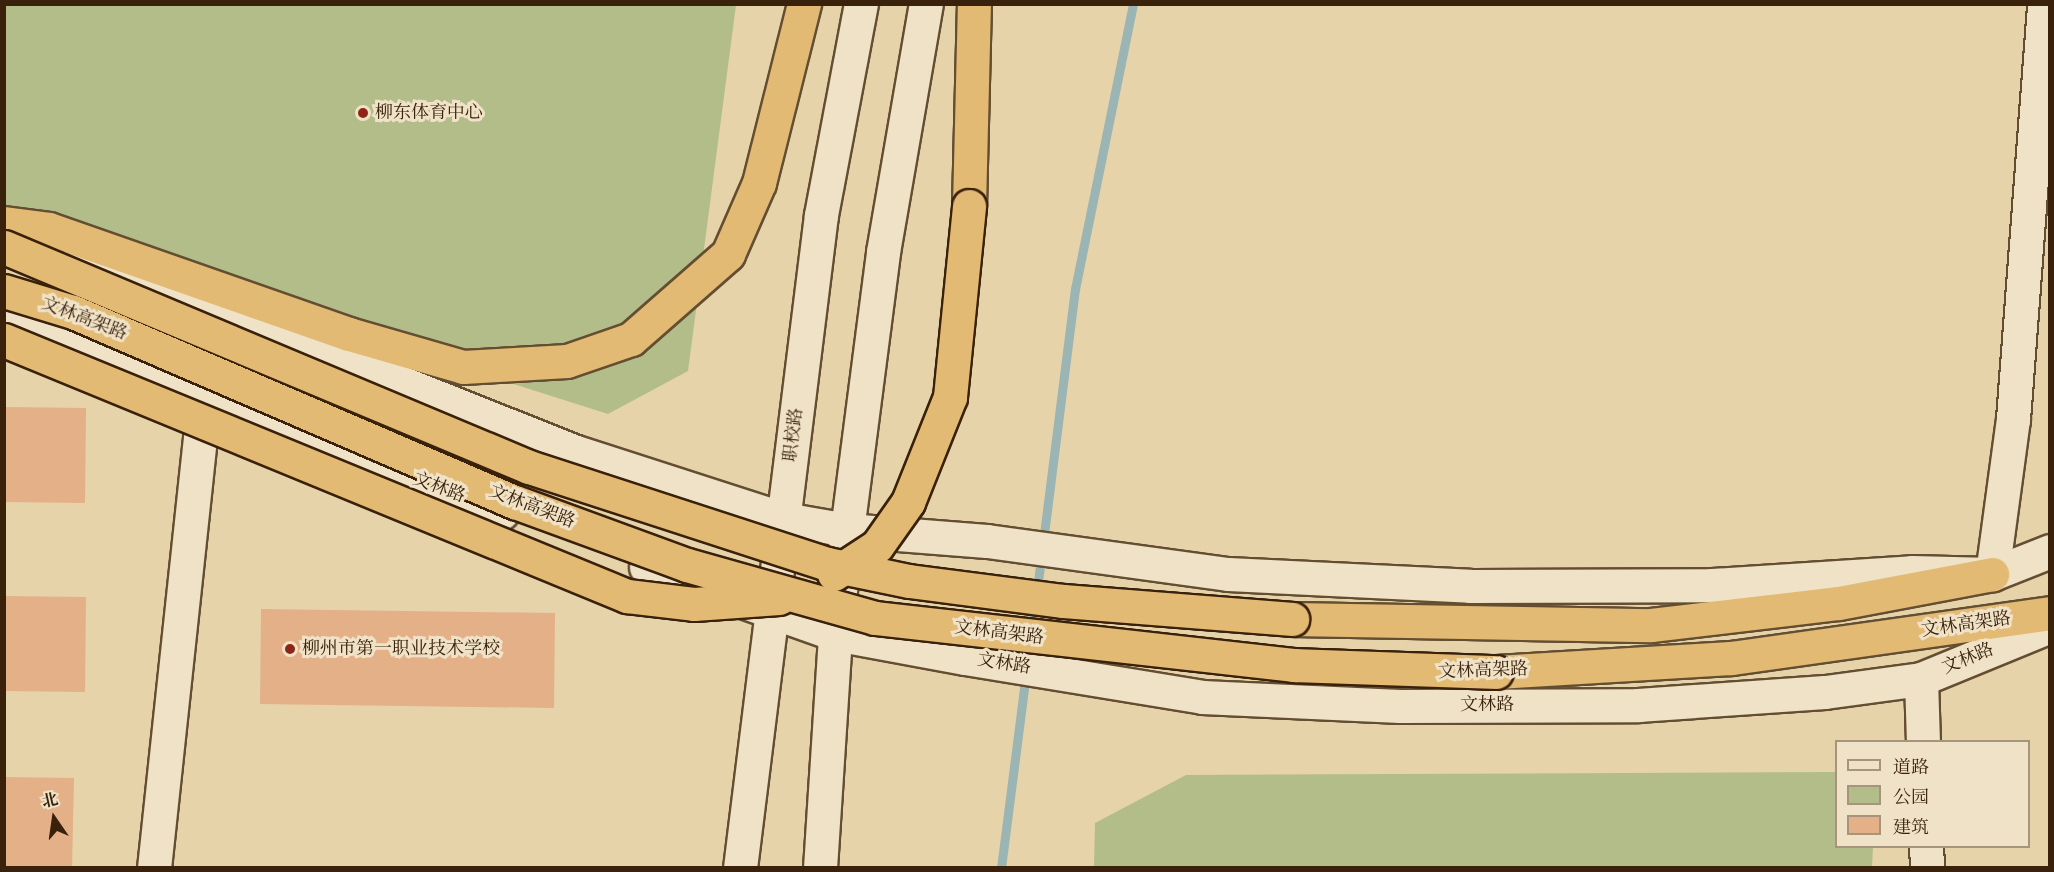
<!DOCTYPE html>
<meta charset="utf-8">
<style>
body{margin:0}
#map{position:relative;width:2054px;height:872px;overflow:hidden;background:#e6d3a9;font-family:"IM FELL Double Pica","Noto Serif SC",serif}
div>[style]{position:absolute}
.green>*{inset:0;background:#b3bd8a}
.stream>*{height:9px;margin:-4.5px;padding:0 4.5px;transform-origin:4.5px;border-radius:4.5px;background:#9ab5b3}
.building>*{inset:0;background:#e3b088}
.roads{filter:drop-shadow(2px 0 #644e32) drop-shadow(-2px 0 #644e32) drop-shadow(0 2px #644e32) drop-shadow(0 -2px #644e32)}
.street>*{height:33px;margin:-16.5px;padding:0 16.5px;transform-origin:16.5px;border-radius:16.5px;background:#efe2c7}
.secondary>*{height:33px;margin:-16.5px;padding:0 16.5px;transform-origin:16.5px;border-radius:16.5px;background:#efe2c7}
.highway>*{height:33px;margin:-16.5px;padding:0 16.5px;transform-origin:16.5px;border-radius:16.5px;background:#e3ba74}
.bridges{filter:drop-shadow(2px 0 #39210b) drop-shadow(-2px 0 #39210b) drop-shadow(0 2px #39210b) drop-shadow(0 -2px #39210b)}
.highway-bridge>*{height:33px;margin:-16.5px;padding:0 16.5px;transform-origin:16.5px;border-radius:16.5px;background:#e3ba74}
.dots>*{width:16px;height:16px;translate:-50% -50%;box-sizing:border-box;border:3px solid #efe2c7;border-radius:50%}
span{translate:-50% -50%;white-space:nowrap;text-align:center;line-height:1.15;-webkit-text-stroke:6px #efe2c7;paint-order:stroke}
.poi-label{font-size:18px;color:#39210b}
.left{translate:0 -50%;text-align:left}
.street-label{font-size:18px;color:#39210b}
.frame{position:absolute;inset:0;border:6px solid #39210b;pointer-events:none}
.legend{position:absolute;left:1835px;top:740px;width:195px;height:108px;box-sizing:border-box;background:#efe2c7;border:2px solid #a6957c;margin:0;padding:8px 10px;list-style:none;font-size:18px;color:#39210b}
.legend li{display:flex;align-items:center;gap:12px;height:30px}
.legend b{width:30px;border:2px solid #a6957c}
.north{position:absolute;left:24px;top:788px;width:60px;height:60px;-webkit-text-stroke:4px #efe2c7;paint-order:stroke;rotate:347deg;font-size:16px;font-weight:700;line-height:24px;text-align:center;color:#39210b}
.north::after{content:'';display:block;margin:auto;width:21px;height:27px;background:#39210b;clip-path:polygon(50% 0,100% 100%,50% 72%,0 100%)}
</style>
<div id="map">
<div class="green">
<div style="clip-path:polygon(5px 5px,736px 5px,688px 371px,608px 414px,5px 222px)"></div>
<div style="clip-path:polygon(1836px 772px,1836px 846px,1873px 847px,1872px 867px,1094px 867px,1095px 823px,1186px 775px)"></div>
</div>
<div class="stream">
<div style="left:1032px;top:629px;width:343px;rotate:-82.8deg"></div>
<div style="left:1075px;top:289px;width:291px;rotate:-78.5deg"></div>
<div style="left:1001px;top:868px;width:197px;rotate:-82.7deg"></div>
</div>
<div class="building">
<div style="clip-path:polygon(4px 407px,86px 408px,85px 503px,4px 502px)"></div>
<div style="clip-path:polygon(4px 596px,86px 597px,85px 692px,4px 691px)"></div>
<div style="clip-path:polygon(261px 609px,555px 613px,554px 708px,260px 704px)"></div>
<div style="clip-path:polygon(4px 777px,74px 778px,72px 868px,4px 868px)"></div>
</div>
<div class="roads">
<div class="street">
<div style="left:1992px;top:574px;width:156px;rotate:-82.3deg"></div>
<div style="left:2013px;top:419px;width:416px;rotate:-85.7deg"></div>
<div style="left:154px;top:868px;width:473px;rotate:-83.9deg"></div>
</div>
<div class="secondary">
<div style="left:80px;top:255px;width:534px;rotate:21.66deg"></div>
<div style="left:576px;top:452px;width:219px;rotate:17.9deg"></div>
<div style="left:784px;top:519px;width:64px;rotate:9.9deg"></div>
<div style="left:847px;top:530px;width:140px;rotate:4.5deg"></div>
<div style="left:987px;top:541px;width:243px;rotate:7.8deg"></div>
<div style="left:1228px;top:574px;width:242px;rotate:2.8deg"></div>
<div style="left:1470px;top:586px;width:242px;rotate:-0.2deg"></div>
<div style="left:1712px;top:585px;width:200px;rotate:-3.7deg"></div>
<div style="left:1912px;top:572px;width:80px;rotate:1.4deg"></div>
<div style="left:1992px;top:574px;width:62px;rotate:-21.6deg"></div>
<div style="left:4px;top:320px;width:42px;rotate:16.7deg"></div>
<div style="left:44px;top:332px;width:173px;rotate:22.4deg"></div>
<div style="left:204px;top:398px;width:319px;rotate:21.1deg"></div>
<div style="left:646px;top:567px;width:201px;rotate:19.5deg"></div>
<div style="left:835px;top:634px;width:132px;rotate:10.5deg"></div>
<div style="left:965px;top:658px;width:240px;rotate:9.3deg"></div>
<div style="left:1202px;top:697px;width:198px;rotate:2.6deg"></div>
<div style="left:1400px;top:706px;width:238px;rotate:-0.2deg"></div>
<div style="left:1638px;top:705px;width:187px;rotate:-4deg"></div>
<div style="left:1825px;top:692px;width:97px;rotate:-7.7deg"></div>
<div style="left:1921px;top:679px;width:139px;rotate:-22.3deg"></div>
<div style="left:1921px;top:679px;width:63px;rotate:88.2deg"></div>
<div style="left:1926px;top:846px;width:22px;rotate:87deg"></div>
<div style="left:740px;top:868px;width:658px;rotate:-82.93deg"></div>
<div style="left:821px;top:215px;width:215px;rotate:-79.3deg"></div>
<div style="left:820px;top:868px;width:234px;rotate:-86.3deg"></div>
<div style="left:835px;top:634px;width:105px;rotate:-83.4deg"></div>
<div style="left:847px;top:530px;width:280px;rotate:-82.6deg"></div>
<div style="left:883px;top:252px;width:252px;rotate:-80.2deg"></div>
</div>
<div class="highway">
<div style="left:969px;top:206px;width:202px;rotate:-88.6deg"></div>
<div style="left:4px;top:223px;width:45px;rotate:7.6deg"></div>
<div style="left:49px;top:229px;width:318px;rotate:19.3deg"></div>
<div style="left:349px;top:334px;width:119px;rotate:16.1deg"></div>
<div style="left:463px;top:367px;width:104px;rotate:-3.3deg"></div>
<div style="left:567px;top:361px;width:68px;rotate:-19deg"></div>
<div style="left:631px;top:339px;width:129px;rotate:-41.2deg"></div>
<div style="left:728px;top:254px;width:77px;rotate:-66.4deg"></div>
<div style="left:759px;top:183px;width:185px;rotate:-75.9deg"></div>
<div style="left:1292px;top:619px;width:359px;rotate:1deg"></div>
<div style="left:1651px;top:625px;width:189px;rotate:-6.7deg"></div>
<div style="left:1839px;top:603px;width:156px;rotate:-10.7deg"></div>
<div style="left:1496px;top:672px;width:235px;rotate:-3.4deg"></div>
<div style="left:1731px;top:658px;width:322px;rotate:-8deg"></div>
</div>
</div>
<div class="bridges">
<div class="highway-bridge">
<div style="left:4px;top:247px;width:569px;rotate:22.74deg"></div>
<div style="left:529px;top:467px;width:313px;rotate:18deg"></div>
<div style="left:827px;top:564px;width:84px;rotate:11.7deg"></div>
<div style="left:909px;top:581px;width:156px;rotate:7.4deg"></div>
<div style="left:1064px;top:601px;width:229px;rotate:4.5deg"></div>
<div style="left:4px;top:291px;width:72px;rotate:16.9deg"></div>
<div style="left:73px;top:312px;width:481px;rotate:23.3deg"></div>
<div style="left:515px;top:502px;width:183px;rotate:20.1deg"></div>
<div style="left:687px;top:565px;width:195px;rotate:15.7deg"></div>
<div style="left:875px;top:618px;width:422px;rotate:6.4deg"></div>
<div style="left:1294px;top:665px;width:202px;rotate:2deg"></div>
<div style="left:4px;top:340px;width:674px;rotate:22.34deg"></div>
<div style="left:627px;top:596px;width:67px;rotate:6.8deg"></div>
<div style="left:694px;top:604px;width:85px;rotate:-4deg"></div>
<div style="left:834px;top:574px;width:51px;rotate:-33.1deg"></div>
<div style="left:877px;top:546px;width:54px;rotate:-54.8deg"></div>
<div style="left:908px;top:502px;width:113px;rotate:-68.2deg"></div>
<div style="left:950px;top:397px;width:192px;rotate:-84.3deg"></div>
</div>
</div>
<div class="dots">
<div style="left:363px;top:113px;background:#8f2418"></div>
<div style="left:290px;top:649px;background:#8f2418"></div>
</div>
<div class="poi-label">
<span class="left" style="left:375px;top:113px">柳东体育中心</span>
<span class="left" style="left:302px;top:649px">柳州市第一职业技术学校</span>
</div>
<div class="street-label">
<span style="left:84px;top:319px;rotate:21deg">文林高架路</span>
<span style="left:794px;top:435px;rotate:-83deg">职校路</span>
<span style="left:439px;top:488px;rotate:21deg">文林路</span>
<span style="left:532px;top:507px;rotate:21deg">文林高架路</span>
<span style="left:1966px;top:625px;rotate:-8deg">文林高架路</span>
<span style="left:999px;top:633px;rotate:7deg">文林高架路</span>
<span style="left:1968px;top:659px;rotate:-22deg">文林路</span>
<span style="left:1004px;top:664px;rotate:9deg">文林路</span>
<span style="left:1483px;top:671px;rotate:-2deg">文林高架路</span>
<span style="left:1487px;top:705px">文林路</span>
</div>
<div class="frame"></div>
<ul class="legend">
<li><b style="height:8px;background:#efe2c7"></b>道路</li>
<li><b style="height:16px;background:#b3bd8a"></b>公园</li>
<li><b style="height:16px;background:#e3b088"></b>建筑</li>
</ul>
<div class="north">北</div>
</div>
